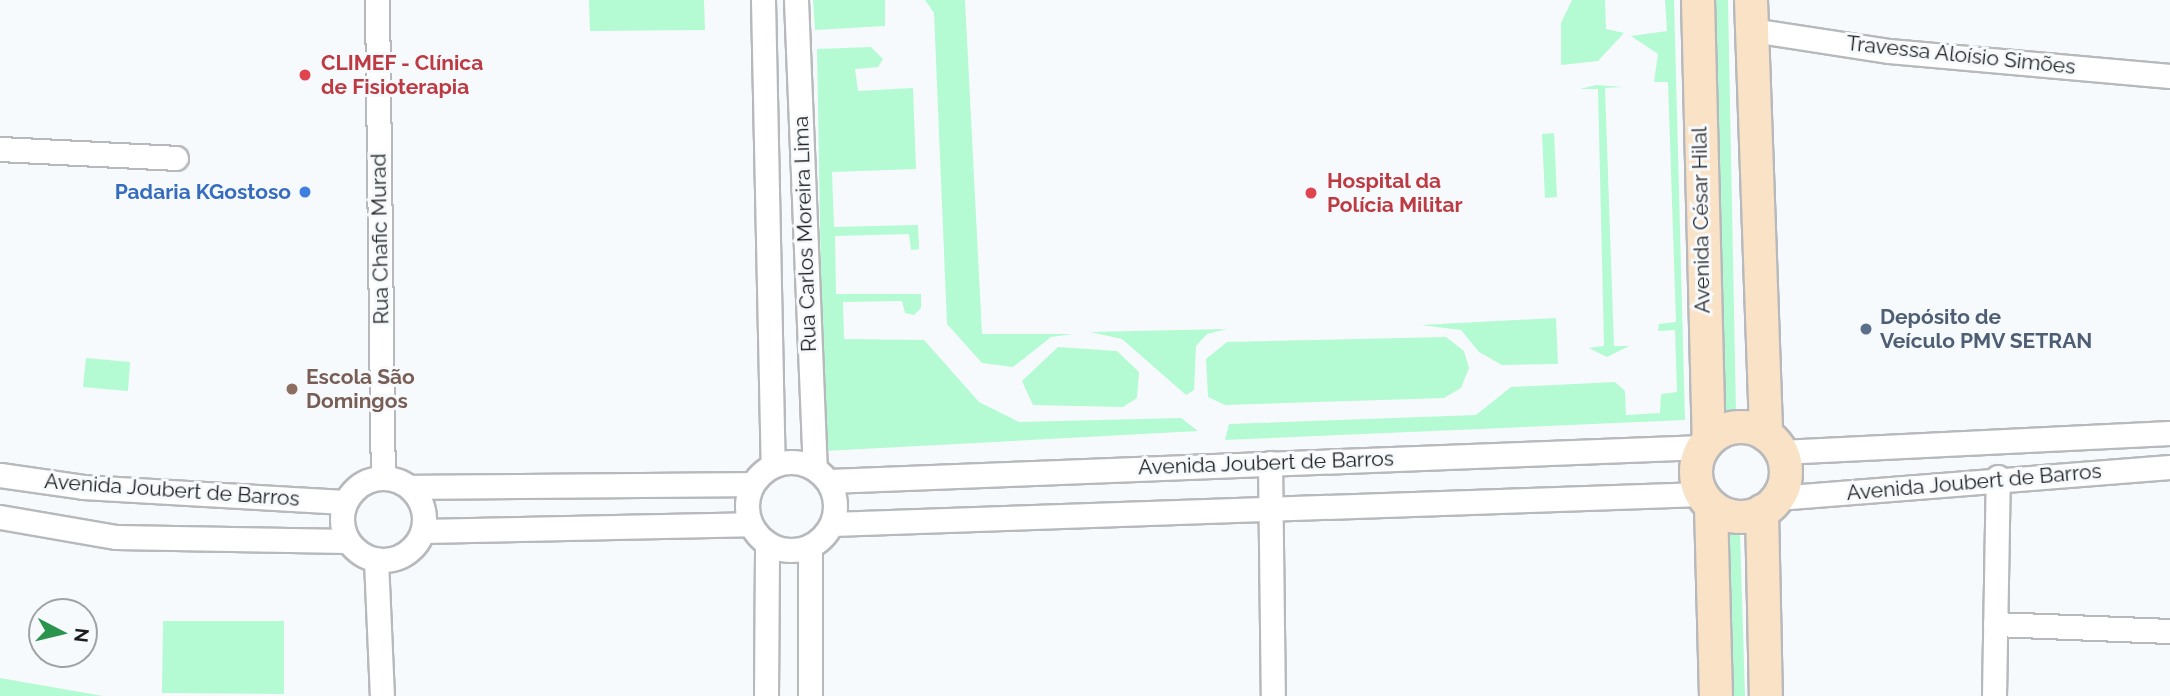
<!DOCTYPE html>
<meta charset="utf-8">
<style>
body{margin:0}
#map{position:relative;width:2170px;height:696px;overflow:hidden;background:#f7fafd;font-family:Raleway,sans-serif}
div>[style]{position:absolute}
.green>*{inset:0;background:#b4fad2}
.roads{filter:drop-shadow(2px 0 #b7b9bc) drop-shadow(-2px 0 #b7b9bc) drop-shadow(0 2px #b7b9bc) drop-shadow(0 -2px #b7b9bc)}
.street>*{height:23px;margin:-11.5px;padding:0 11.5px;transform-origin:11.5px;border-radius:11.5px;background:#fff}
.street>.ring{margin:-11.5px;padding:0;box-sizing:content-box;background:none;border:23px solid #fff;border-radius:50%}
.secondary>*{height:32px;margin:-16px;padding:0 16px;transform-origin:16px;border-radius:16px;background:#f9e2c5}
.secondary>.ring{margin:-16px;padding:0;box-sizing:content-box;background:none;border:32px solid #f9e2c5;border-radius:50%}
.dots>*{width:19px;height:19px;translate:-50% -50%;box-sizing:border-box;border:4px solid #f7fafd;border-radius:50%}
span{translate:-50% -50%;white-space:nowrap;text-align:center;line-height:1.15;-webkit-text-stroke:6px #f7fafd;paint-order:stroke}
.street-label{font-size:21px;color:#1d1d1e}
.health-label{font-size:21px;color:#be3a42;font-weight:700}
.left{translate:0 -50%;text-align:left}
.shop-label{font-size:21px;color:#366cbe;font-weight:700}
.right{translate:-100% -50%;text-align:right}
.service-label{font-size:21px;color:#4e5e75;font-weight:700}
.education-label{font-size:21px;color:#785e54;font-weight:700}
.north{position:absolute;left:28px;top:598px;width:70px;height:70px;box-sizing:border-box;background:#f7fafd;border:2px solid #a0a2a4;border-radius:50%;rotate:97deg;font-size:19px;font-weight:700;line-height:28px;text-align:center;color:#1d1d1e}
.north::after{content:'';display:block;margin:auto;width:24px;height:32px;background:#2b944c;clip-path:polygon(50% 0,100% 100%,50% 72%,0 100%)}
</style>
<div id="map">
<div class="green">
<div style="clip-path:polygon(589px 0,704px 0,705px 30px,590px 31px)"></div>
<div style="clip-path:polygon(813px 0,885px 0,885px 26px,815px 30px)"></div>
<div style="clip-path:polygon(925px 0,965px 0,982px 334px,1073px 334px,1051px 337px,1013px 367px,982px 363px,947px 324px,934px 13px)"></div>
<div style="clip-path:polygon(1572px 0,1605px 0,1606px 29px,1624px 33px,1598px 61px,1561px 65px,1561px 23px)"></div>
<div style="clip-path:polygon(1665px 0,1674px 0,1685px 420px,1225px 440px,1229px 424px,1476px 415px,1511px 387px,1615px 382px,1625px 391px,1626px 415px,1660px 413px,1661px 394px,1677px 392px,1675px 330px,1658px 331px,1659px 324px,1676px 322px,1668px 82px,1654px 82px,1658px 54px,1631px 36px,1667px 31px)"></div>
<div style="clip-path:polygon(1707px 0,1728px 0,1736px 414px,1716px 414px)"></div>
<div style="clip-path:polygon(871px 47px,883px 59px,878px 67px,855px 69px,858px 91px,913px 88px,916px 169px,832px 172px,834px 227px,918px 225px,919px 249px,911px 250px,909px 234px,835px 236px,836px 294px,921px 294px,921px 308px,914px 315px,905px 313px,902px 301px,843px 302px,844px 339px,924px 340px,979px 402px,1019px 422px,1181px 418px,1198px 431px,824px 451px,817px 49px)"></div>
<div style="clip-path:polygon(1596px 85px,1623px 87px,1605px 88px,1614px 346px,1629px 346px,1607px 357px,1589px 348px,1604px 346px,1598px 89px,1580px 89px)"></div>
<div style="clip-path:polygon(1554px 133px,1557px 197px,1545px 198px,1542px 134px)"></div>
<div style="clip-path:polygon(1556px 318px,1558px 364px,1502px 365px,1479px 352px,1461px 330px,1421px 325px)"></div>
<div style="clip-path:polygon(1227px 329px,1207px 334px,1196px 346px,1194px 390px,1186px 395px,1122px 339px,1090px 332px)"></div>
<div style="clip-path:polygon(1446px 337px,1464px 351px,1469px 368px,1461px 388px,1444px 398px,1225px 405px,1208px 397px,1206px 359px,1227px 342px)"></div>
<div style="clip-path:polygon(1058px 347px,1117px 351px,1139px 372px,1137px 398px,1123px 407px,1033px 405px,1022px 381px)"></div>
<div style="clip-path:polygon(86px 358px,130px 362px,128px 391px,83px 387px)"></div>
<div style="clip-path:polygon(1740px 532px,1745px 696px,1724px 696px,1719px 533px)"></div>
<div style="clip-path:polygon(163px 621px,284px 621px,284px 694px,162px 693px)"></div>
<div style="clip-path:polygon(0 678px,103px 696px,0 696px)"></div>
</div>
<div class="roads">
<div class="street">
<div style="left:377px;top:0;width:477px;rotate:89.3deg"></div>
<div style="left:763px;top:0;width:464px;rotate:88.8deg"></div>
<div style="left:796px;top:0;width:467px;rotate:87.7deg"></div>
<div style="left:1752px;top:30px;width:139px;rotate:8.7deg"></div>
<div style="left:1889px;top:51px;width:282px;rotate:5.1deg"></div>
<div style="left:0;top:149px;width:176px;rotate:2.9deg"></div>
<div style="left:1781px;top:452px;width:389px;rotate:-2.8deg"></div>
<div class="ring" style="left:747px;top:462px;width:65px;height:65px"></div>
<div style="left:1270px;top:463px;width:233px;rotate:89.3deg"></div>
<div style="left:0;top:475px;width:84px;rotate:8.2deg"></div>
<div style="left:83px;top:487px;width:262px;rotate:3.3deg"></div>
<div class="ring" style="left:342px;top:478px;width:59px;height:59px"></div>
<div style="left:829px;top:481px;width:875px;rotate:-2.23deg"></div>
<div style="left:410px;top:487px;width:341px;rotate:-0.5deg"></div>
<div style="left:1777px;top:498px;width:394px;rotate:-4.5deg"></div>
<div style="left:0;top:517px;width:118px;rotate:9.8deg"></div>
<div style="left:116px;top:537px;width:231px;rotate:1deg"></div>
<div style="left:832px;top:524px;width:870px;rotate:-1.98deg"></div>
<div style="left:423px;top:531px;width:327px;rotate:-1.2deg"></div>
<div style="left:810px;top:546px;width:150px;rotate:90deg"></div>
<div style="left:376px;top:560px;width:136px;rotate:87.5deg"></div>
<div style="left:1995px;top:624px;width:175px;rotate:2.3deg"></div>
<div style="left:766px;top:696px;width:153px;rotate:-89.6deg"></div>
<div style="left:1994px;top:696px;width:219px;rotate:-89deg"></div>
</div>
<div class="secondary">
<div style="left:1698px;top:0;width:440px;rotate:88.6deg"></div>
<div style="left:1751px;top:0;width:435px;rotate:88deg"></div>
<div class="ring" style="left:1696px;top:427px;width:58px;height:58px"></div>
<div style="left:1711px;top:506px;width:190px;rotate:88.5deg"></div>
<div style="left:1762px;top:511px;width:185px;rotate:88.8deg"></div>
</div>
</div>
<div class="dots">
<div style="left:305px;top:75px;background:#e0444e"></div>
<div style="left:305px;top:192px;background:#3f7fe0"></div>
<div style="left:1311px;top:193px;background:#e0444e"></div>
<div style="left:1866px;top:329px;background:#5c6f8a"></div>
<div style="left:292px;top:389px;background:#8d6e63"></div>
</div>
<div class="street-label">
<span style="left:1961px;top:55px;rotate:6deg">Travessa Aloísio Simões</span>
<span style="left:1701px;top:220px;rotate:-91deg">Avenida César Hilal</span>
<span style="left:805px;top:234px;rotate:-92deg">Rua Carlos Moreira Lima</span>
<span style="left:380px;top:239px;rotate:-91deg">Rua Chafic Murad</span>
<span style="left:1266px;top:463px;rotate:-2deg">Avenida Joubert de Barros</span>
<span style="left:1974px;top:482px;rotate:-5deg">Avenida Joubert de Barros</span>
<span style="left:172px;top:490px;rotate:4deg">Avenida Joubert de Barros</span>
</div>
<div class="health-label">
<span class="left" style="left:321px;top:75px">CLIMEF - Clínica<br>de Fisioterapia</span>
<span class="left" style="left:1327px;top:193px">Hospital da<br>Polícia Militar</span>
</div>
<div class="shop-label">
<span class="right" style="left:291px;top:192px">Padaria KGostoso</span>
</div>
<div class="service-label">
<span class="left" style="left:1880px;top:329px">Depósito de<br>Veículo PMV SETRAN</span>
</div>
<div class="education-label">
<span class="left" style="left:306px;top:389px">Escola São<br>Domingos</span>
</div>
<div class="north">N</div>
</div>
